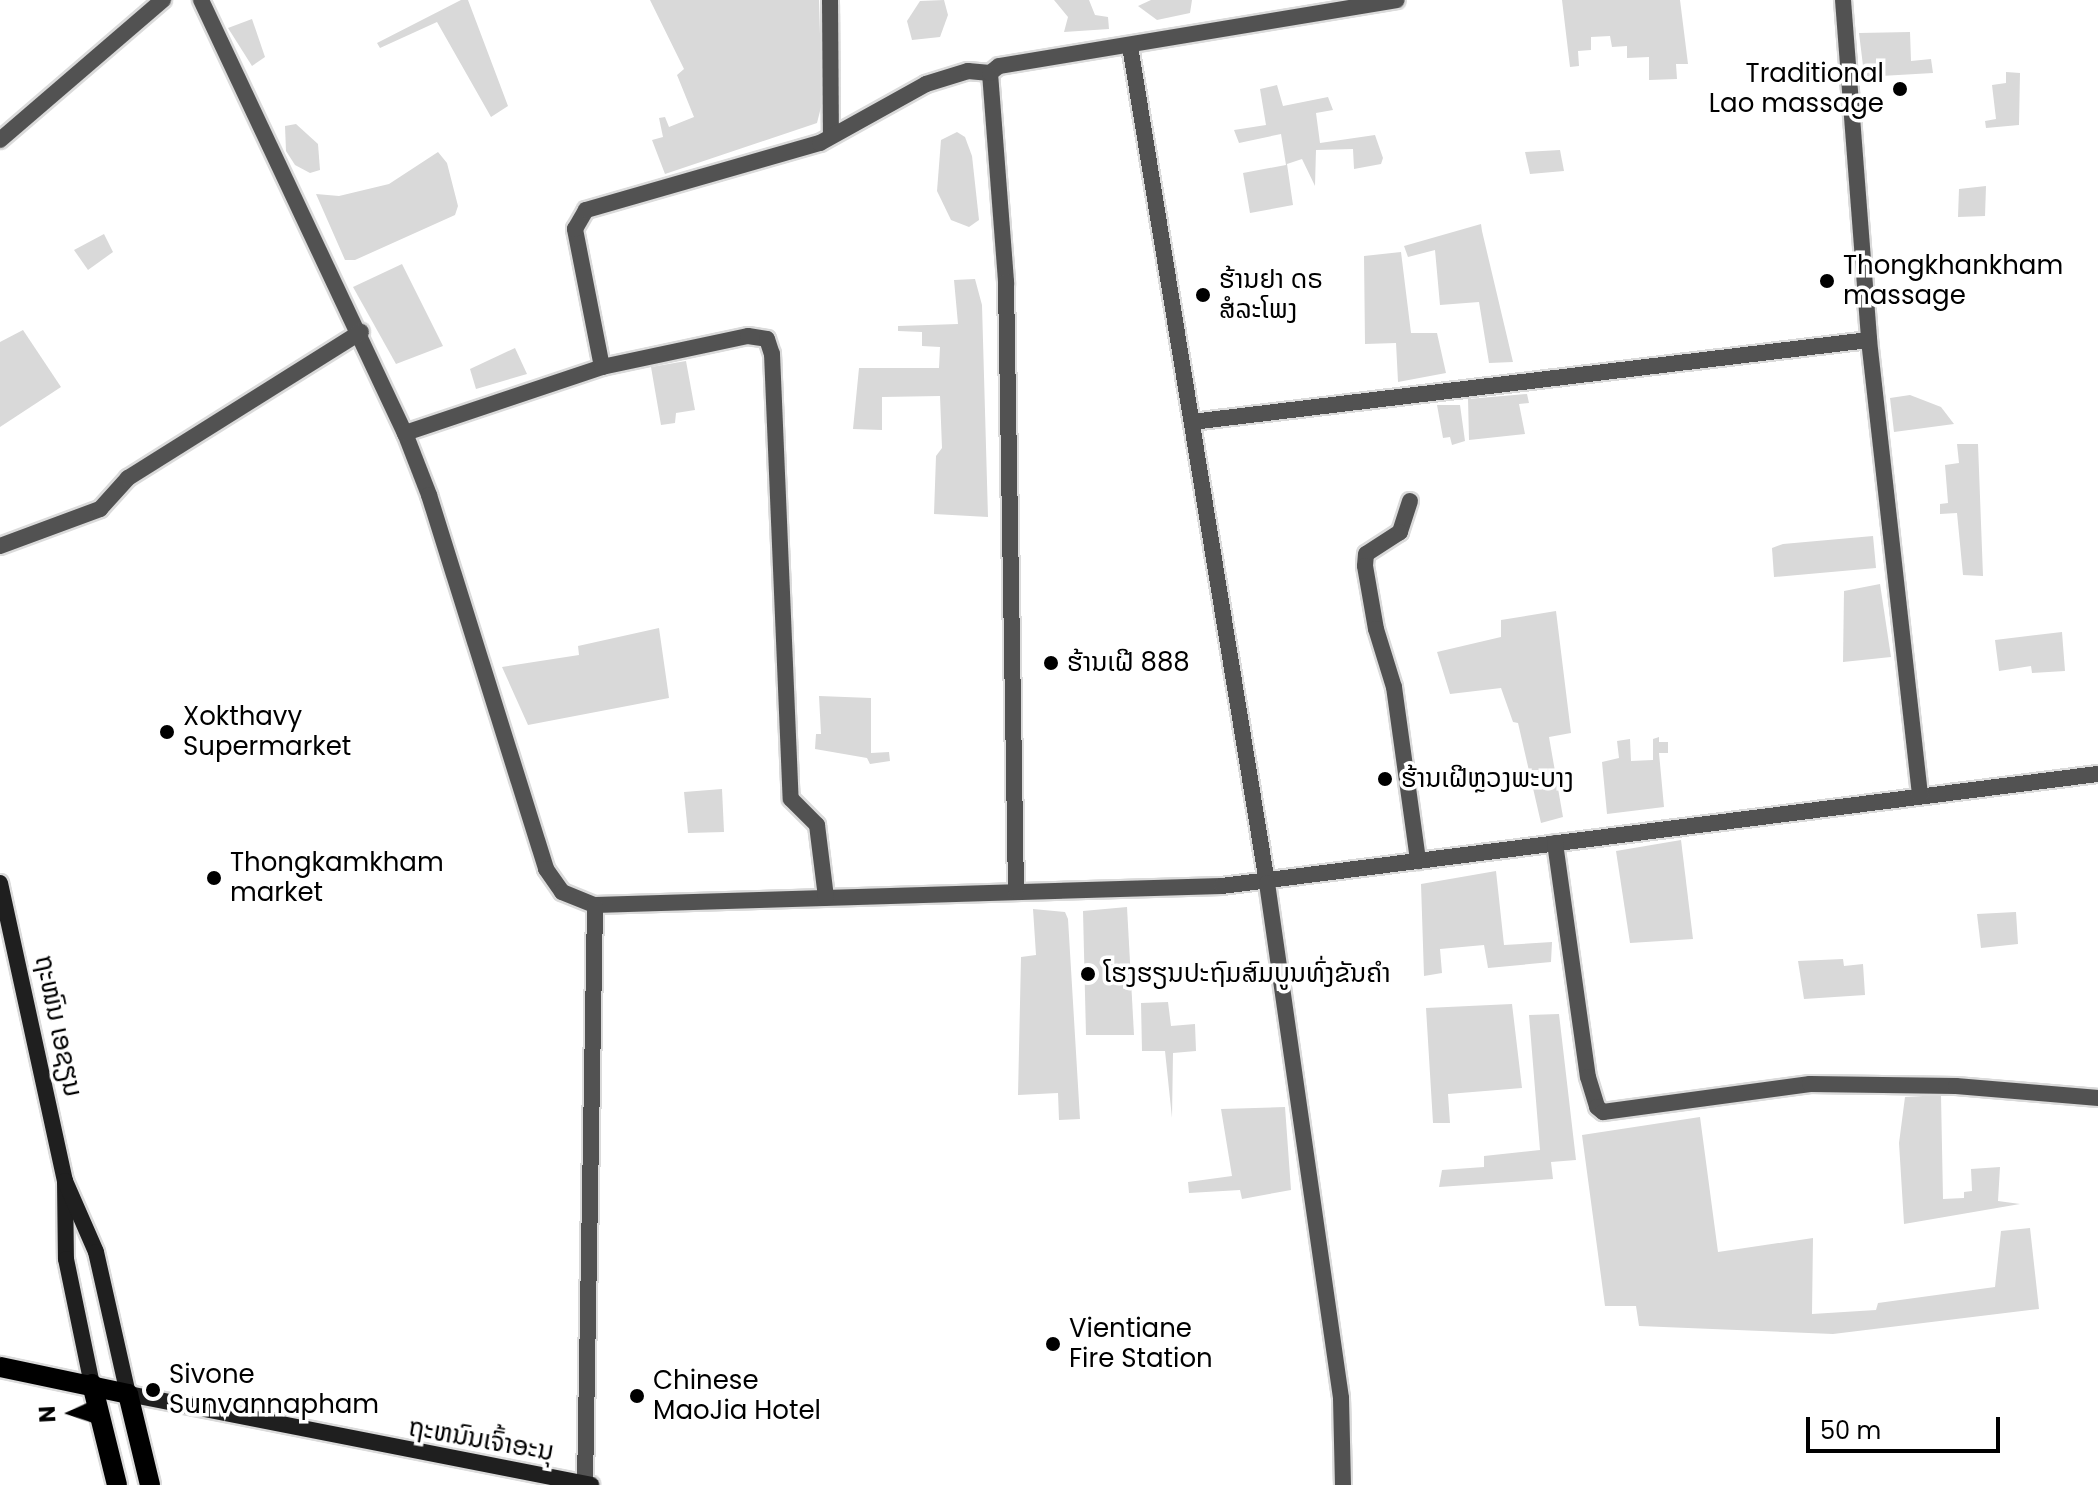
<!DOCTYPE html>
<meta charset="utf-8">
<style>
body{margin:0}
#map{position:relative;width:2098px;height:1485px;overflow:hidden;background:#fff;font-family:Poppins,"Noto Sans Lao",sans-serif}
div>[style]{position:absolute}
.green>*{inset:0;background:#d9d9d9}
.roads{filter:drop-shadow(2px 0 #dbdbdb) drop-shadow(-2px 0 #dbdbdb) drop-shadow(0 2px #dbdbdb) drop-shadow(0 -2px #dbdbdb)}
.street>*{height:16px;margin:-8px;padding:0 8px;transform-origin:8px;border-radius:8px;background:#525252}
.secondary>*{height:16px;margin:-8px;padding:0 8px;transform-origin:8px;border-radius:8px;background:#1f1f1f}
.primary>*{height:20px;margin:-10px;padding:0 10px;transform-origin:10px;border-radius:10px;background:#000}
.dots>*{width:22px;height:22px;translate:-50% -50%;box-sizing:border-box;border:4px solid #fff;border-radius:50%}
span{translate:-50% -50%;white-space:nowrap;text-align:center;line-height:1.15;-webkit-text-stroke:7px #fff;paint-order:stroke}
.poi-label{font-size:26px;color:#000}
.right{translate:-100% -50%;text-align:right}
.left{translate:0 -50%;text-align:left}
.street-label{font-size:26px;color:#000}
.north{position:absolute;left:32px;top:1373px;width:80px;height:80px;-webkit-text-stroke:6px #fff;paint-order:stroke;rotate:267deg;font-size:22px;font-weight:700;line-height:32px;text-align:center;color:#000}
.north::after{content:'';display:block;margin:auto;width:28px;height:36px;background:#000;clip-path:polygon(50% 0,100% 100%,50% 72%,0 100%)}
.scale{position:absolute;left:1806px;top:1417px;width:194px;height:36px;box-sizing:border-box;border:4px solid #000;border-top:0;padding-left:10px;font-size:24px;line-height:28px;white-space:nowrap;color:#000;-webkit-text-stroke:6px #fff;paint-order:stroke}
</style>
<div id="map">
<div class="green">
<div style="clip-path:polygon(461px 0,468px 0,508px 106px,491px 117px,437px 22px,380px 48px,377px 43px)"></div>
<div style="clip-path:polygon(650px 0,819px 0,822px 103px,817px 123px,665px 174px,652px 140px,663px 137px,659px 118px,665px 117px,669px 127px,694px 117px,677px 75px,684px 69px)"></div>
<div style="clip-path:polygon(944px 0,948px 15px,940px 37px,912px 40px,907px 21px,920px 1px)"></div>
<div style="clip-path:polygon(1054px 0,1089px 0,1095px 15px,1108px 17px,1109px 29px,1064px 32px,1068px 17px)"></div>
<div style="clip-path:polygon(1151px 0,1192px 0,1190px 13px,1157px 20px,1138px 6px)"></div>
<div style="clip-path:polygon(1562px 0,1680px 0,1688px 64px,1676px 64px,1677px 79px,1649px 80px,1649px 57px,1627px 58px,1627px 46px,1612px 47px,1610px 36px,1591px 37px,1591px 50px,1578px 51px,1579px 66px,1570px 67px)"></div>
<div style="clip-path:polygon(252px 19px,265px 57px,252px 66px,228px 28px)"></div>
<div style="clip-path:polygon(1910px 32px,1911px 61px,1931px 59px,1933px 73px,1881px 76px,1881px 82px,1865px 82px,1859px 33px)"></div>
<div style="clip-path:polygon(2006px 72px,2020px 73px,2019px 125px,1986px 128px,1985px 121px,1996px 119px,1992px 85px,2006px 83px)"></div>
<div style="clip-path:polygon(1277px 85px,1283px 106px,1328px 97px,1333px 110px,1316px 113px,1320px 143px,1375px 135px,1383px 158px,1381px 164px,1354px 169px,1353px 149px,1316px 150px,1315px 186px,1302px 159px,1287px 164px,1293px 205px,1250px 213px,1243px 173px,1286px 165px,1281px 134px,1239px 143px,1234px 130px,1266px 125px,1260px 89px)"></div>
<div style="clip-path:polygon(296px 124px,318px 144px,320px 170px,310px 173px,295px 165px,286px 151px,285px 126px)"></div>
<div style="clip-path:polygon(957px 132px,965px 137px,972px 156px,979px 220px,969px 227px,951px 220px,937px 191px,941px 140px)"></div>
<div style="clip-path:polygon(1560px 150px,1564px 171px,1530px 174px,1525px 152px)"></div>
<div style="clip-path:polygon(438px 152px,447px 163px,458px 206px,455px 215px,355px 260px,345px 260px,316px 194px,339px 196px,389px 184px)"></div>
<div style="clip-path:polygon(1986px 186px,1985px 216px,1958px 217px,1959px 189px)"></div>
<div style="clip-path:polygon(1481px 224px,1482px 231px,1513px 362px,1489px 363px,1479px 302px,1440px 305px,1435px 250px,1408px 257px,1404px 246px)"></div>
<div style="clip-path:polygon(104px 234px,113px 252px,88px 270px,74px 250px)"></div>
<div style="clip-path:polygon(1401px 252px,1411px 333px,1437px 333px,1446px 373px,1398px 382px,1396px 343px,1365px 344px,1364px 256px)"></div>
<div style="clip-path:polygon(402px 264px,443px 346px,396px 364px,353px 287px)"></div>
<div style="clip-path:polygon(975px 279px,982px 305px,988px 517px,934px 514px,936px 456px,942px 448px,940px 396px,882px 397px,882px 430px,853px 429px,859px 368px,939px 368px,940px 347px,922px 346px,922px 332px,898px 331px,898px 326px,958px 324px,954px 280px)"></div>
<div style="clip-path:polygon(23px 330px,61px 387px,0 427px,0 342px)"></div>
<div style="clip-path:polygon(515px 348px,527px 374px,476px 389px,470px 369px)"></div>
<div style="clip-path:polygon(686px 361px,695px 410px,676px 413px,675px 423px,661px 425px,651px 367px)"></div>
<div style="clip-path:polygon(1527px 394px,1529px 403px,1519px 404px,1525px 434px,1469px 440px,1468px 399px)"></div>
<div style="clip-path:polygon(1910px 395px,1941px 407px,1954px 424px,1894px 432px,1890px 398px)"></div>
<div style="clip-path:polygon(1437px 405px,1460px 405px,1465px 441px,1452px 445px,1450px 437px,1443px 438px)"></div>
<div style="clip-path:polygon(1957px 444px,1978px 444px,1983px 576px,1963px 575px,1957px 513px,1940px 514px,1940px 504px,1948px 503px,1945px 465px,1959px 463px)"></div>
<div style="clip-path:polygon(1873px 536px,1876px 568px,1774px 577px,1772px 548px,1783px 544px)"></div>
<div style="clip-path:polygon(1880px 584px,1891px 657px,1843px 662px,1844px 591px)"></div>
<div style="clip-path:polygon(1556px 611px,1571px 733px,1549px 737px,1563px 817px,1541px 823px,1518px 723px,1513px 722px,1501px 688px,1450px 694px,1437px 652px,1501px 637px,1501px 620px)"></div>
<div style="clip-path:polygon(659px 628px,669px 698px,528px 725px,502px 667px,579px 655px,578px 646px)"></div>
<div style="clip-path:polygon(2062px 632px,2065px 671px,2032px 673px,2031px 666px,1999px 671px,1995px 640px)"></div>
<div style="clip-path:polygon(819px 696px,871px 698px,871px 753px,889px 752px,890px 761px,870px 764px,867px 758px,815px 749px,816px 734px,821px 734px)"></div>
<div style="clip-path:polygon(1659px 737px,1659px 742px,1668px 742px,1668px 753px,1659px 753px,1664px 807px,1607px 814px,1602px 762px,1619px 758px,1617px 741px,1630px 739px,1631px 761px,1653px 760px,1653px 739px)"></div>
<div style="clip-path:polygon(722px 789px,724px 832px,688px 833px,684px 792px)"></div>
<div style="clip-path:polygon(1681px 840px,1693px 939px,1630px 943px,1616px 851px)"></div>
<div style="clip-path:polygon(1496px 871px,1504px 945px,1552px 942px,1551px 962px,1488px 968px,1484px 945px,1440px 949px,1442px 973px,1424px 976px,1421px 884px)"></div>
<div style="clip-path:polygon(1127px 907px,1134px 1035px,1086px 1035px,1083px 911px)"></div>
<div style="clip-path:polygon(1033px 909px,1065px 912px,1068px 919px,1080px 1119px,1059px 1120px,1058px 1093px,1018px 1095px,1021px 957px,1036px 955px)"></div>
<div style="clip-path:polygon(2016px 912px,2018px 944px,1981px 948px,1977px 914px)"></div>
<div style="clip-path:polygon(1843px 959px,1844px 966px,1863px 964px,1865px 995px,1804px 999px,1798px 961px)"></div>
<div style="clip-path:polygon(1168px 1002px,1171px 1026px,1195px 1024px,1196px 1051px,1173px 1053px,1172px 1118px,1165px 1051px,1142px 1051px,1141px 1003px)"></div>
<div style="clip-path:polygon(1512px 1004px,1522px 1088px,1448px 1094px,1450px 1123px,1433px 1123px,1426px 1008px)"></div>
<div style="clip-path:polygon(1559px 1014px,1576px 1160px,1551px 1162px,1553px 1179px,1439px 1187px,1442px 1170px,1484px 1167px,1484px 1156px,1540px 1150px,1529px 1015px)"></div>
<div style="clip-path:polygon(1941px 1095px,1943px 1199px,1964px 1198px,1964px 1192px,1972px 1191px,1971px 1169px,2000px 1167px,1998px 1201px,2020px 1204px,1904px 1224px,1899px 1143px,1905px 1097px)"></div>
<div style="clip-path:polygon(1285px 1107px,1291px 1190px,1242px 1199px,1240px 1190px,1189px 1193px,1188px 1182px,1232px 1176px,1221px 1109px)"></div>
<div style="clip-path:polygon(1700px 1117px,1718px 1252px,1813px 1238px,1812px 1314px,1876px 1310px,1878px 1303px,1995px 1287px,2001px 1231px,2030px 1228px,2039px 1309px,1833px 1334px,1639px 1326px,1636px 1306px,1605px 1306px,1582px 1135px)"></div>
</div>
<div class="roads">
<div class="street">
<div style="left:201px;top:0;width:479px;rotate:64.8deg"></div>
<div style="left:405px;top:433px;width:66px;rotate:68.8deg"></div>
<div style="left:429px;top:495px;width:392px;rotate:72.6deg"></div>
<div style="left:546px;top:869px;width:28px;rotate:55deg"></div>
<div style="left:562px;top:892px;width:35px;rotate:22deg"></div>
<div style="left:595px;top:905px;width:627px;rotate:-1.74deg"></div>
<div style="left:1222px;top:886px;width:883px;rotate:-7.29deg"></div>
<div style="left:830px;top:0;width:135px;rotate:89.6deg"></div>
<div style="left:1843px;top:0;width:341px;rotate:85.6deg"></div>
<div style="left:1869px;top:340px;width:459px;rotate:83.6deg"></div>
<div style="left:1130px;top:46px;width:848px;rotate:80.7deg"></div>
<div style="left:1267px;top:883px;width:520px;rotate:81.82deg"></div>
<div style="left:1341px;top:1398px;width:87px;rotate:88.7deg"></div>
<div style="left:990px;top:73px;width:210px;rotate:85.6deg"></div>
<div style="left:1006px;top:282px;width:609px;rotate:89.06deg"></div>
<div style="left:0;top:140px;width:215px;rotate:-40.7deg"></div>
<div style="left:602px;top:367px;width:141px;rotate:-101.1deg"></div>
<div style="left:575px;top:229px;width:22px;rotate:-60deg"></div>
<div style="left:586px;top:210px;width:243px;rotate:-16deg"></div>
<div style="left:820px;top:143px;width:121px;rotate:-29.1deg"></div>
<div style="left:926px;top:84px;width:44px;rotate:-17.2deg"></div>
<div style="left:968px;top:71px;width:22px;rotate:5deg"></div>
<div style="left:990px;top:73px;width:11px;rotate:-38deg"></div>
<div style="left:999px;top:66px;width:403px;rotate:-9.4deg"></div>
<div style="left:1192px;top:422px;width:682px;rotate:-6.91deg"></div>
<div style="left:405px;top:433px;width:208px;rotate:-18.5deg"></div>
<div style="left:602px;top:367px;width:149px;rotate:-12deg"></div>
<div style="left:748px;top:336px;width:19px;rotate:9deg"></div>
<div style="left:767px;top:339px;width:16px;rotate:72deg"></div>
<div style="left:772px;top:354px;width:445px;rotate:87.6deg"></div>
<div style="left:791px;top:799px;width:37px;rotate:45deg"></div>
<div style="left:817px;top:825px;width:73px;rotate:82.9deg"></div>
<div style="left:1410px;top:501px;width:33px;rotate:108deg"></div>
<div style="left:1400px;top:532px;width:40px;rotate:147.1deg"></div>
<div style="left:1366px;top:554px;width:12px;rotate:95deg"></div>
<div style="left:1365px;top:566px;width:64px;rotate:80.1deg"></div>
<div style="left:1376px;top:629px;width:61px;rotate:72.8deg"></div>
<div style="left:1394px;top:687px;width:176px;rotate:82.1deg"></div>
<div style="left:0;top:546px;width:107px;rotate:-20.3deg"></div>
<div style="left:100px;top:509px;width:42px;rotate:-47.9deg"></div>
<div style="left:128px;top:478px;width:275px;rotate:-32.1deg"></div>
<div style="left:1555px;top:843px;width:236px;rotate:82deg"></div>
<div style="left:1588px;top:1077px;width:31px;rotate:73deg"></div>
<div style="left:1597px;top:1107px;width:8px;rotate:40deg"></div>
<div style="left:1603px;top:1112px;width:209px;rotate:-7.7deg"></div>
<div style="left:1810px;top:1084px;width:146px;rotate:0.8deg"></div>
<div style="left:1956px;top:1086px;width:143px;rotate:4.8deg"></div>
<div style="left:585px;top:1484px;width:579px;rotate:-89.01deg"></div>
</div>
<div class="secondary">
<div style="left:0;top:883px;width:305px;rotate:77.7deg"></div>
<div style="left:65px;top:1181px;width:78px;rotate:89.3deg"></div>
<div style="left:66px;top:1259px;width:128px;rotate:78.3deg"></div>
<div style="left:65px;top:1181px;width:77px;rotate:66.4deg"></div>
<div style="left:96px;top:1252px;width:146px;rotate:77.3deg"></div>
<div style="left:128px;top:1394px;width:472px;rotate:11.1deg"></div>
</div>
<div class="primary">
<div style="left:0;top:1367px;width:131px;rotate:11.9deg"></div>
<div style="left:128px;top:1394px;width:94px;rotate:76.4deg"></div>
<div style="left:92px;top:1384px;width:104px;rotate:76.1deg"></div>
</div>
</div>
<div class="dots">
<div style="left:1900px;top:89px;background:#000"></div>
<div style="left:1827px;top:281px;background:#000"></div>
<div style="left:1203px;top:295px;background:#000"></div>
<div style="left:1051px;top:663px;background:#000"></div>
<div style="left:167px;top:732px;background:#000"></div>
<div style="left:1385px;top:779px;background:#000"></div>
<div style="left:214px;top:878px;background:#000"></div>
<div style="left:1088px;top:974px;background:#000"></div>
<div style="left:1053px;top:1344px;background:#000"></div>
<div style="left:153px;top:1390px;background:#000"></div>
<div style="left:637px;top:1396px;background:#000"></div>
</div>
<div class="poi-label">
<span class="right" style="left:1884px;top:89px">Traditional<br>Lao massage</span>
<span class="left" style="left:1843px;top:281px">Thongkhankham<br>massage</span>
<span class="left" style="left:1219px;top:295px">ຮ້ານຢາ ດຣ<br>ສໍລະໂພງ</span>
<span class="left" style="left:1067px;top:663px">ຮ້ານເຝີ 888</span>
<span class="left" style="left:183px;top:732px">Xokthavy<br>Supermarket</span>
<span class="left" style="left:1401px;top:779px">ຮ້ານເຝີຫຼວງພະບາງ</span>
<span class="left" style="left:230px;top:878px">Thongkamkham<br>market</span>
<span class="left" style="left:1104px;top:974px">ໂຮງຮຽນປະຖົມສົມບູນທົ່ງຂັນຄຳ</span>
<span class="left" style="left:1069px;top:1344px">Vientiane<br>Fire Station</span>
<span class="left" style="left:169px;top:1390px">Sivone<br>Sunvannapham</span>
<span class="left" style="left:653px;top:1396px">Chinese<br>MaoJia Hotel</span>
</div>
<div class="street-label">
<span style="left:58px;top:1026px;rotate:78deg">ຖະໜົນ ເອຊຽນ</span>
<span style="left:481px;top:1440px;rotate:10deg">ຖະຫນົນເຈົ້າອະນຸ</span>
</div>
<div class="north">N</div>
<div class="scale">50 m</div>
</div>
